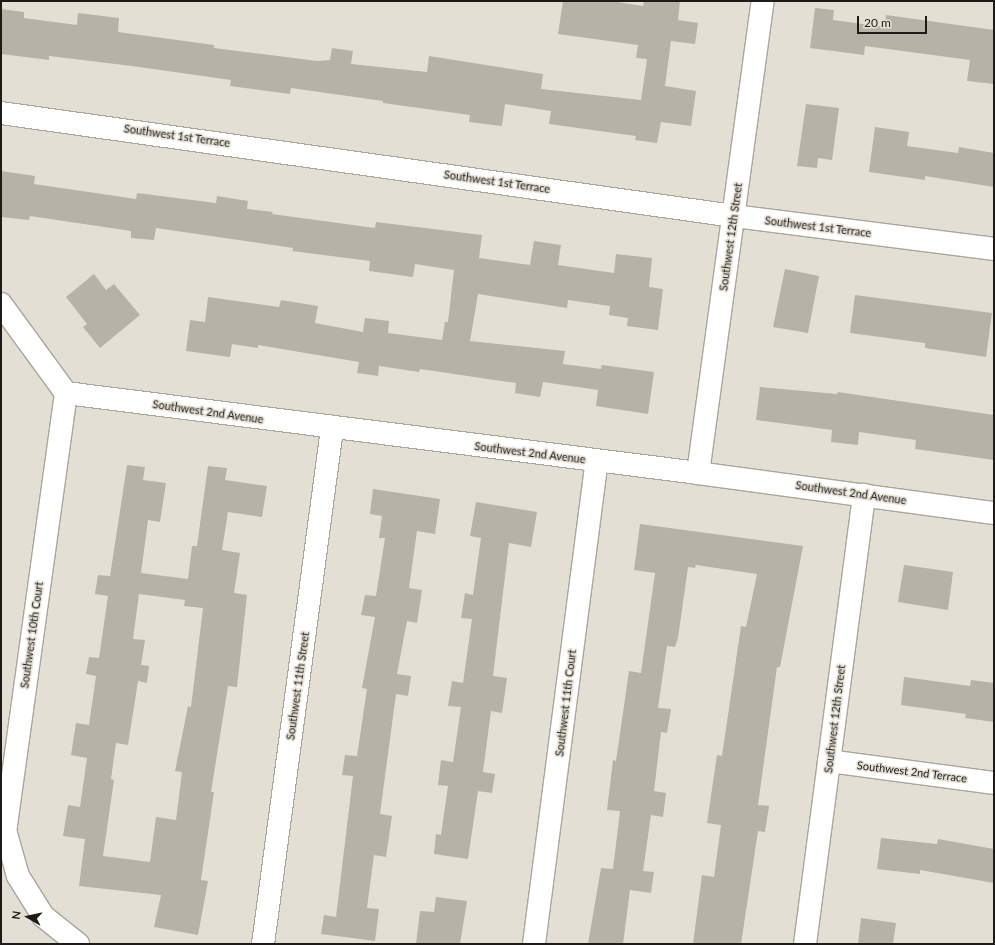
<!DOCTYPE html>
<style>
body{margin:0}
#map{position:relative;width:995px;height:945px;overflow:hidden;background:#e4dfd4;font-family:Lato,sans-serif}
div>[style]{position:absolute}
.building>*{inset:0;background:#b7b2a7}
.roads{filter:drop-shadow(1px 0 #aba59b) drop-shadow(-1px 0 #aba59b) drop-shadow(0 1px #aba59b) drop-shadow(0 -1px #aba59b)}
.street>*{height:22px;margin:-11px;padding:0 11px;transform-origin:11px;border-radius:11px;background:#fff}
span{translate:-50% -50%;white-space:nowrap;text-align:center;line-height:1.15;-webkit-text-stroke:3px #e4dfd4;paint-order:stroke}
.street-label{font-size:11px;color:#1d1b17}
.frame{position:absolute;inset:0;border:2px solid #1d1b17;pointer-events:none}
.north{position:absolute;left:8px;top:897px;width:40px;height:40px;-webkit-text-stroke:3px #e4dfd4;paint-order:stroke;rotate:279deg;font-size:11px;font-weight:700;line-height:16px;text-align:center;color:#1d1b17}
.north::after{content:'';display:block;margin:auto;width:14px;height:18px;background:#1d1b17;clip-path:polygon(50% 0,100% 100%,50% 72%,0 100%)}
.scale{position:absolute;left:857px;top:16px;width:70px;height:18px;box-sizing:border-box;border:2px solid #1d1b17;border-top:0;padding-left:5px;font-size:12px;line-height:14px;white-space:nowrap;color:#1d1b17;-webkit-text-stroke:3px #e4dfd4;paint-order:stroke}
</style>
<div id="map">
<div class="building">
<div style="clip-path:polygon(563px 1px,611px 1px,643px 6px,644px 1px,680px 1px,678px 20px,698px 23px,695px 44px,671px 41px,665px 86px,696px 91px,691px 126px,661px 122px,657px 143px,635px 140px,636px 136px,549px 124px,551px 111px,505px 104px,502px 126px,469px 122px,470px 115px,383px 103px,383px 101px,291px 88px,290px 94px,230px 86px,231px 80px,132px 66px,49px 56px,49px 60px,1px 54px,1px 9px,24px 12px,24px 18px,77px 25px,78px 13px,119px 18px,118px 32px,214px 45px,214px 48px,318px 61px,330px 60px,332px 48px,353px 51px,351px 64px,427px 72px,429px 56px,543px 74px,541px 89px,641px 100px,647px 59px,636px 58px,638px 45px,558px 34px)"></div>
<div style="clip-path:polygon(815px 8px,834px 10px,833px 20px,885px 27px,886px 15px,994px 30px,994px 84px,967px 81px,970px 60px,865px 46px,864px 55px,810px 48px)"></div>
<div style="clip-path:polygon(806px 104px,839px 108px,832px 160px,818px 158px,817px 168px,797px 166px)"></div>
<div style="clip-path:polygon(875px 127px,909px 132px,907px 146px,958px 153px,959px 147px,994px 153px,994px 187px,925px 176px,925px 180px,869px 172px)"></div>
<div style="clip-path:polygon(1px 171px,35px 176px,34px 184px,136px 199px,137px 193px,216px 203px,217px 196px,248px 201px,247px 209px,273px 212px,272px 214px,375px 228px,376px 222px,482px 235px,479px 258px,530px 265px,534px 241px,561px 245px,558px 265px,614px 273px,616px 254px,652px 258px,649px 287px,663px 289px,658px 330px,627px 326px,628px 318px,609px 315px,610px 306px,568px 300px,567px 308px,478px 294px,470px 341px,565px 351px,563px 364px,601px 369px,602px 365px,654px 372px,648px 414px,596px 406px,598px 390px,543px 382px,540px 397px,515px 393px,516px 383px,420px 369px,419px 372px,379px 366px,378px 376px,357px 373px,359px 362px,258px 345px,258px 348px,232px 344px,230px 357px,186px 351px,190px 320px,205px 322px,208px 297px,279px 307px,281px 300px,318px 306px,315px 323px,363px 332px,365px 318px,389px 321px,388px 333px,442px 340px,445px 322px,448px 322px,454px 270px,415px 264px,413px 277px,369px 271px,370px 261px,292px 251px,293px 248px,211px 236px,156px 228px,154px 240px,131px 238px,131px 231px,30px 216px,29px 220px,1px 217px)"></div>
<div style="clip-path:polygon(785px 269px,819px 276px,808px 333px,773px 327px)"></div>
<div style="clip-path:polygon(94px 274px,106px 290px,114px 284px,140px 315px,100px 348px,83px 327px,87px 324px,66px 297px)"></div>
<div style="clip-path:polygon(855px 295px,992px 313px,986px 357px,925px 348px,925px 343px,850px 333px)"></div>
<div style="clip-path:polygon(760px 387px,837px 394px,838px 392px,994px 415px,994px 460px,915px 449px,916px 440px,859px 432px,858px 445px,831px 442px,832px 430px,756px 420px)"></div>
<div style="clip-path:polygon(evenodd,127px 465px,145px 467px,143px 480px,166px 483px,160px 522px,148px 520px,141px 573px,188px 579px,192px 546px,197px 546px,208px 466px,227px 468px,225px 480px,267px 486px,262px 517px,228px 512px,222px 550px,240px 553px,234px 593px,247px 595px,237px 687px,228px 686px,211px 792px,214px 792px,201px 880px,208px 881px,198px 935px,154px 927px,161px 895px,79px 886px,85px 839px,63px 836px,68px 805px,80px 807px,87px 758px,71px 755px,76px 723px,89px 725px,96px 676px,86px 674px,89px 657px,99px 658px,108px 596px,95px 594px,98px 575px,110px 576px,127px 465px,139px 594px,185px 600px,184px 606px,203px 608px,191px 707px,188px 706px,175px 771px,182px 772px,176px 820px,156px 817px,150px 862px,103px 856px,114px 780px,111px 779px,116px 743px,128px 745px,138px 681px,147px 683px,149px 666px,141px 665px,145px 640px,133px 639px,139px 594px)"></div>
<div style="clip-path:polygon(373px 489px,440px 499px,435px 534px,417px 531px,409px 588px,422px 590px,417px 623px,407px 621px,397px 674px,411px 676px,408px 696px,396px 694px,380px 814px,392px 816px,386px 857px,374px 855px,367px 908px,379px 909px,375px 941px,321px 934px,324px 915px,336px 917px,353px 776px,342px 775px,345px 755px,357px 756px,367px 689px,362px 688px,375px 617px,361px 615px,365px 595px,376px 596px,385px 538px,379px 538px,382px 516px,370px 514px)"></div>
<div style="clip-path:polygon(476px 502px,537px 512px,531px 547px,509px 543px,493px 676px,507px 678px,502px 713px,491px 711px,483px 772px,495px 774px,492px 793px,478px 791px,468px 859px,434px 854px,436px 834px,441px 835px,448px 786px,438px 785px,441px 760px,453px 762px,461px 707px,448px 706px,452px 681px,463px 683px,472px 619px,461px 618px,465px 593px,473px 595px,481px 538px,470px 536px)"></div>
<div style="clip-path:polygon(640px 524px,803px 546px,780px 667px,777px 667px,758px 805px,769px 806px,765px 832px,758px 831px,741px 944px,693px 944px,702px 875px,714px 877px,721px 825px,707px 823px,717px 755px,722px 756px,741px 626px,746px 627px,757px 574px,696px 565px,695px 568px,688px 567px,678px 638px,675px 647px,667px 646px,658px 708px,671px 709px,667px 733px,661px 732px,654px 791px,666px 793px,663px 817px,651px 815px,643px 871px,654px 872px,651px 893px,630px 890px,623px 944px,588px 944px,601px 868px,613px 869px,620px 811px,607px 810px,613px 760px,616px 761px,629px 671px,641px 673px,655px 573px,634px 570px)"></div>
<div style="clip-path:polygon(904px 565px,953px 572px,948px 610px,898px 602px)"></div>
<div style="clip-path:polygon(904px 677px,970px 686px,971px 680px,994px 683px,994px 722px,965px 718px,966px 714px,901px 705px)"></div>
<div style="clip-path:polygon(881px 838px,937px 844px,938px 839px,994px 849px,994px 883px,920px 870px,920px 874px,877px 869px)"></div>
<div style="clip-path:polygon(436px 897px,467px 901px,460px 944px,416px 944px,420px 911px,434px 912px)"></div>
<div style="clip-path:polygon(861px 918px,896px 923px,893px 944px,858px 944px)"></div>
</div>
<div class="roads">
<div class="street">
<div style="left:1px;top:113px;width:740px;rotate:8deg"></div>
<div style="left:734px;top:216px;width:262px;rotate:7.2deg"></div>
<div style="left:1px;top:304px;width:110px;rotate:53.9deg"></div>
<div style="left:66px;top:393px;width:637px;rotate:7.21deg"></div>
<div style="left:698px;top:473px;width:299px;rotate:7.7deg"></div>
<div style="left:66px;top:393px;width:441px;rotate:97.9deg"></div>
<div style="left:5px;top:830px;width:48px;rotate:74.2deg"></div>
<div style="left:18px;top:876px;width:47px;rotate:58deg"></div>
<div style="left:43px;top:916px;width:45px;rotate:38.7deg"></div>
<div style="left:698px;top:473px;width:476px;rotate:-82.2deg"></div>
<div style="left:829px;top:761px;width:166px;rotate:7.6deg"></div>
<div style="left:263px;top:944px;width:520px;rotate:-82.37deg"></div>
<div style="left:534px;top:944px;width:487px;rotate:-82.6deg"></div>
<div style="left:805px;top:944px;width:453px;rotate:-82.5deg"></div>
</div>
</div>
<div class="street-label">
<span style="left:177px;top:136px;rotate:8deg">Southwest 1st Terrace</span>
<span style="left:497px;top:182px;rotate:8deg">Southwest 1st Terrace</span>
<span style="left:818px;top:227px;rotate:7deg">Southwest 1st Terrace</span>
<span style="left:731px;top:237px;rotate:-82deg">Southwest 12th Street</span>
<span style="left:208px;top:412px;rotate:8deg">Southwest 2nd Avenue</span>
<span style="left:530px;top:453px;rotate:7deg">Southwest 2nd Avenue</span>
<span style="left:851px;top:493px;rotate:8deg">Southwest 2nd Avenue</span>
<span style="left:32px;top:635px;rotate:-82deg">Southwest 10th Court</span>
<span style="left:298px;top:686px;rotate:-82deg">Southwest 11th Street</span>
<span style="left:566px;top:703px;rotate:-83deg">Southwest 11th Court</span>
<span style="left:835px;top:719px;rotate:-83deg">Southwest 12th Street</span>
<span style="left:912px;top:772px;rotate:7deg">Southwest 2nd Terrace</span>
</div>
<div class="frame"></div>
<div class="north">N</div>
<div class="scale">20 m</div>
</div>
